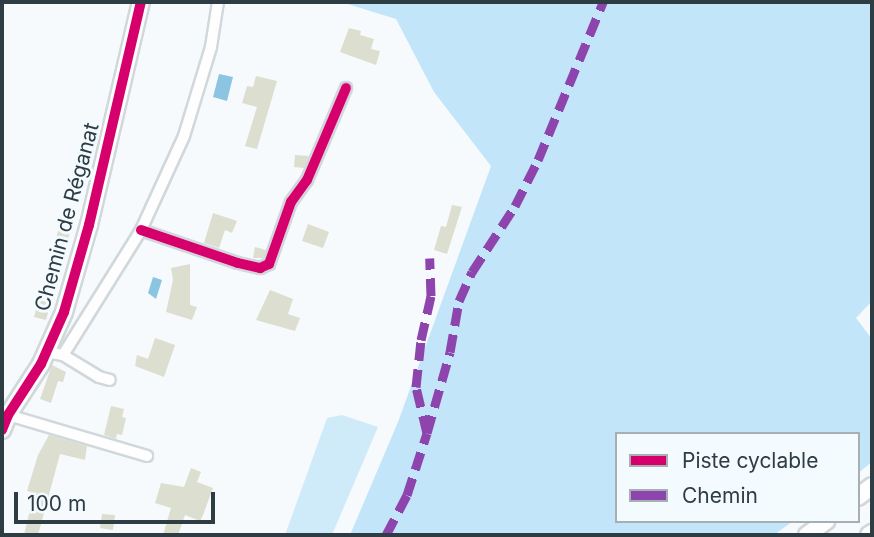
<!DOCTYPE html>
<meta charset="utf-8">
<style>
body{margin:0}
#map{position:relative;width:874px;height:537px;overflow:hidden;background:#f7fafc;font-family:Inter,sans-serif}
div>[style]{position:absolute}
.green>*{inset:0;background:#cfebfa}
.forest>*{inset:0;background:#c2e5f9}
.water>*{inset:0;background:#8bc5e2}
.building>*{inset:0;background:#dcdecf}
.roads{filter:drop-shadow(2px 0 #d0d8dc) drop-shadow(-2px 0 #d0d8dc) drop-shadow(0 2px #d0d8dc) drop-shadow(0 -2px #d0d8dc)}
.street>*{height:10px;margin:-5px;padding:0 5px;transform-origin:5px;border-radius:5px;background:#fefeff}
.secondary>*{height:16px;margin:-8px;padding:0 8px;transform-origin:8px;border-radius:8px;background:#fefeff}
.quiet>*{height:9px;margin-top:-4.5px;transform-origin:0;background:repeating-linear-gradient(90deg,#8e44ad 0 18px,transparent 0 27px)}
.cycleway>*{height:10px;margin:-5px;padding:0 5px;transform-origin:5px;border-radius:5px;background:#d6006c}
span{translate:-50% -50%;white-space:nowrap;text-align:center;line-height:1.15;-webkit-text-stroke:6px #f4fbff;paint-order:stroke}
.street-label{font-size:21px;color:#2e3c43}
.frame{position:absolute;inset:0;border:4px solid #2e3c43;pointer-events:none}
.legend{position:absolute;left:615px;top:432px;width:245px;height:91px;box-sizing:border-box;background:#f4fbff;border:2px solid #a5afb4;margin:0;padding:9px 12px;list-style:none;font-size:21px;color:#2e3c43}
.legend li{display:flex;align-items:center;gap:14px;height:35px}
.legend b{width:35px;border:2px solid #a5afb4}
.scale{position:absolute;left:14px;top:492px;width:201px;height:32px;box-sizing:border-box;border:4px solid #2e3c43;border-top:0;padding-left:9px;font-size:21px;line-height:24px;white-space:nowrap;color:#2e3c43;-webkit-text-stroke:5px #f4fbff;paint-order:stroke}
</style>
<div id="map">
<div class="green">
<div style="clip-path:polygon(342px 415px,378px 427px,332px 535px,285px 535px,327px 418px)"></div>
</div>
<div class="forest">
<div style="clip-path:polygon(341px 2px,872px 2px,872px 301px,856px 318px,872px 339px,872px 462px,858px 473px,858px 434px,617px 434px,617px 521px,793px 521px,774px 535px,350px 535px,398px 422px,491px 166px,434px 92px,396px 19px)"></div>
</div>
<div class="water">
<div style="clip-path:polygon(219px 74px,233px 77px,227px 101px,213px 97px)"></div>
<div style="clip-path:polygon(153px 277px,162px 280px,156px 299px,148px 293px)"></div>
</div>
<div class="building">
<div style="clip-path:polygon(349px 28px,361px 31px,360px 35px,374px 39px,371px 49px,380px 51px,376px 65px,340px 52px)"></div>
<div style="clip-path:polygon(256px 76px,277px 81px,257px 149px,245px 146px,257px 107px,242px 103px,247px 86px,253px 87px)"></div>
<div style="clip-path:polygon(295px 155px,309px 156px,304px 168px,294px 167px)"></div>
<div style="clip-path:polygon(452px 205px,462px 207px,447px 254px,434px 250px,441px 226px,446px 227px)"></div>
<div style="clip-path:polygon(213px 213px,237px 221px,232px 233px,225px 230px,219px 248px,204px 243px)"></div>
<div style="clip-path:polygon(308px 224px,329px 232px,323px 248px,302px 241px)"></div>
<div style="clip-path:polygon(71px 229px,46px 320px,34px 317px,58px 231px)"></div>
<div style="clip-path:polygon(255px 247px,266px 250px,263px 258px,253px 258px)"></div>
<div style="clip-path:polygon(190px 264px,190px 305px,197px 307px,192px 320px,166px 312px,173px 280px,171px 268px)"></div>
<div style="clip-path:polygon(270px 290px,293px 299px,288px 314px,300px 318px,295px 331px,256px 320px)"></div>
<div style="clip-path:polygon(155px 338px,175px 345px,164px 377px,135px 366px,137px 355px,148px 359px)"></div>
<div style="clip-path:polygon(52px 365px,66px 372px,63px 382px,58px 381px,51px 403px,40px 399px)"></div>
<div style="clip-path:polygon(111px 406px,124px 409px,122px 417px,126px 418px,122px 435px,117px 434px,116px 439px,104px 435px)"></div>
<div style="clip-path:polygon(49px 435px,87px 446px,85px 460px,60px 454px,38px 535px,24px 535px,34px 493px,27px 491px,38px 455px)"></div>
<div style="clip-path:polygon(191px 468px,201px 472px,197px 482px,213px 488px,203px 515px,200px 521px,185px 515px,178px 535px,163px 535px,171px 508px,155px 503px,161px 483px,184px 487px)"></div>
<div style="clip-path:polygon(102px 514px,115px 515px,113px 530px,100px 528px)"></div>
</div>
<div class="roads">
<div class="street">
<div style="left:141px;top:230px;width:102px;rotate:18.8deg"></div>
<div style="left:238px;top:263px;width:23px;rotate:13deg"></div>
<div style="left:260px;top:268px;width:10px;rotate:-24deg"></div>
<div style="left:269px;top:264px;width:66px;rotate:-70.5deg"></div>
<div style="left:291px;top:202px;width:27px;rotate:-54deg"></div>
<div style="left:307px;top:180px;width:100px;rotate:-67deg"></div>
<div style="left:46px;top:352px;width:17px;rotate:10deg"></div>
<div style="left:63px;top:355px;width:147px;rotate:-58deg"></div>
<div style="left:141px;top:230px;width:103px;rotate:-65.4deg"></div>
<div style="left:184px;top:136px;width:93px;rotate:-73.1deg"></div>
<div style="left:211px;top:47px;width:46px;rotate:-81.2deg"></div>
<div style="left:63px;top:355px;width:42px;rotate:31.4deg"></div>
<div style="left:99px;top:377px;width:11px;rotate:15deg"></div>
<div style="left:8px;top:415px;width:145px;rotate:16.4deg"></div>
</div>
<div class="secondary">
<div style="left:2px;top:430px;width:16px;rotate:-68deg"></div>
<div style="left:8px;top:415px;width:61px;rotate:-57.1deg"></div>
<div style="left:41px;top:364px;width:57px;rotate:-66.1deg"></div>
<div style="left:64px;top:312px;width:91px;rotate:-74deg"></div>
<div style="left:89px;top:225px;width:229px;rotate:-76.9deg"></div>
<div style="left:858px;top:497px;width:18px;rotate:-38deg"></div>
<div style="left:807px;top:535px;width:24px;rotate:-36deg"></div>
<div style="left:869px;top:535px;width:4px;rotate:-34deg"></div>
</div>
</div>
<div class="quiet">
<div style="left:427px;top:433px;width:84px;rotate:-74.1deg"></div>
<div style="left:450px;top:352px;width:52px;rotate:-80deg"></div>
<div style="left:459px;top:301px;width:32px;rotate:-66deg"></div>
<div style="left:472px;top:272px;width:79px;rotate:-56.9deg"></div>
<div style="left:515px;top:206px;width:51px;rotate:-63.4deg"></div>
<div style="left:538px;top:160px;width:171px;rotate:-67.6deg"></div>
<div style="left:386px;top:535px;width:45px;rotate:-62.3deg"></div>
<div style="left:407px;top:495px;width:65px;rotate:-72.1deg"></div>
<div style="left:427px;top:433px;width:47px;rotate:-103.4deg"></div>
<div style="left:416px;top:387px;width:47px;rotate:-83.9deg"></div>
<div style="left:421px;top:340px;width:45px;rotate:-77.2deg"></div>
<div style="left:431px;top:296px;width:38px;rotate:-92deg"></div>
</div>
<div class="cycleway">
<div style="left:141px;top:230px;width:102px;rotate:18.8deg"></div>
<div style="left:238px;top:263px;width:23px;rotate:13deg"></div>
<div style="left:260px;top:268px;width:10px;rotate:-24deg"></div>
<div style="left:269px;top:264px;width:66px;rotate:-70.5deg"></div>
<div style="left:291px;top:202px;width:27px;rotate:-54deg"></div>
<div style="left:307px;top:180px;width:100px;rotate:-67deg"></div>
<div style="left:2px;top:430px;width:16px;rotate:-68deg"></div>
<div style="left:8px;top:415px;width:61px;rotate:-57.1deg"></div>
<div style="left:41px;top:364px;width:57px;rotate:-66.1deg"></div>
<div style="left:64px;top:312px;width:91px;rotate:-74deg"></div>
<div style="left:89px;top:225px;width:229px;rotate:-76.9deg"></div>
</div>
<div class="street-label">
<span style="left:67px;top:217px;rotate:-75deg">Chemin de Réganat</span>
</div>
<div class="frame"></div>
<ul class="legend">
<li><b style="height:9px;background:#d6006c"></b>Piste cyclable</li>
<li><b style="height:9px;background:#8e44ad"></b>Chemin</li>
</ul>
<div class="scale">100 m</div>
</div>
